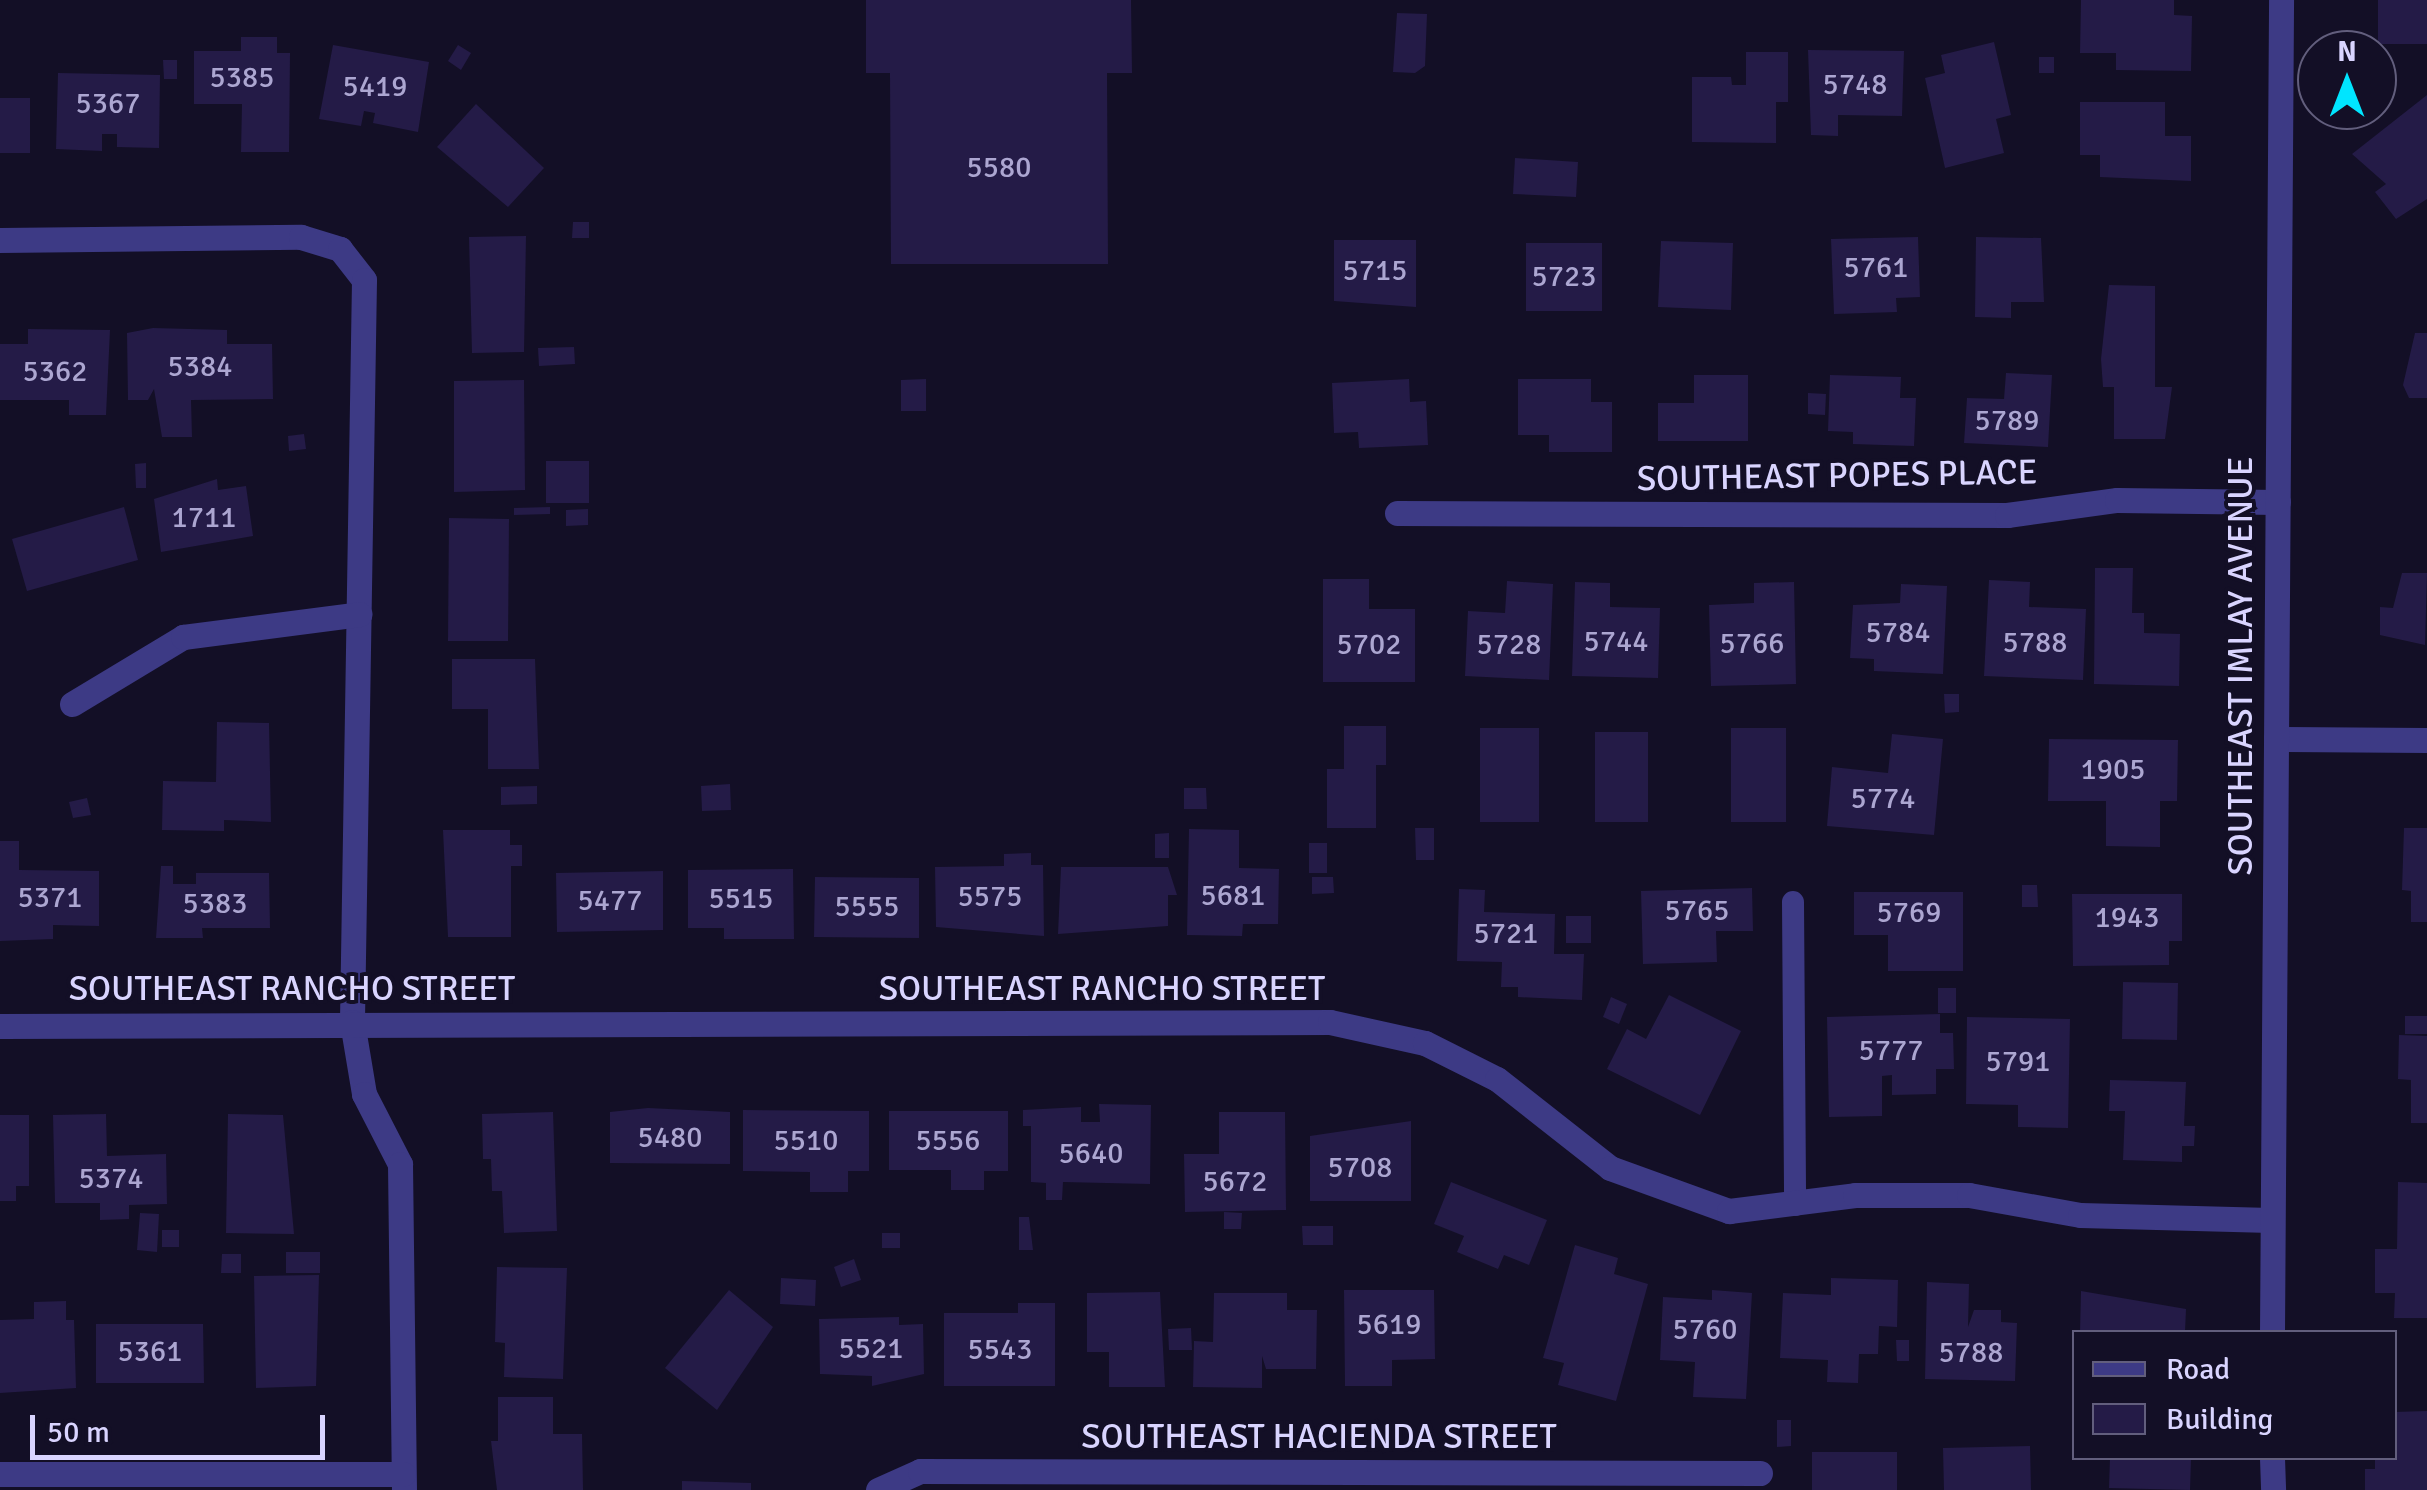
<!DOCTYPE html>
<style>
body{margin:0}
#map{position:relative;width:2427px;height:1490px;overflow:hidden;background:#130f26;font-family:Signika,sans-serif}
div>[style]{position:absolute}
.building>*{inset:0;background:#241b47}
.lane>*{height:22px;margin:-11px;padding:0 11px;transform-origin:11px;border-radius:11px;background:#3d3a85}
.street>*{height:25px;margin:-12.5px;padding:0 12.5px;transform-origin:12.5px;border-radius:12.5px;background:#3d3a85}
span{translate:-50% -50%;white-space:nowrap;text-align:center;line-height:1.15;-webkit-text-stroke:8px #130f26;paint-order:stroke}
.number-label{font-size:30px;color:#aca6d1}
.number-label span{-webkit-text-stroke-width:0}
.street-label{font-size:35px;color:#d9d4ff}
.legend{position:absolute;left:2072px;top:1330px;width:325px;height:130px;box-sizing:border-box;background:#130f26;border:2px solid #625e7d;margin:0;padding:12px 18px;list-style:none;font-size:30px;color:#d9d4ff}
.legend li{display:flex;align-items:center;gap:20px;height:50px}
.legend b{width:50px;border:2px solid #625e7d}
.north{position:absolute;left:2297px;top:30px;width:100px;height:100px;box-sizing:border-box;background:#130f26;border:2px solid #625e7d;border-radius:50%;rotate:0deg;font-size:28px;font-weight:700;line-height:40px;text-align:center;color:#d9d4ff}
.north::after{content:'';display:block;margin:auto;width:35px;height:45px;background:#00e5ff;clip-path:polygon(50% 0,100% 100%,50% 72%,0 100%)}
.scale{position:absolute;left:30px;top:1415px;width:295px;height:45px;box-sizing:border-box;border:5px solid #d9d4ff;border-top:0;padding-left:12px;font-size:30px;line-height:35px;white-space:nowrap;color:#d9d4ff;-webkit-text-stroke:8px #130f26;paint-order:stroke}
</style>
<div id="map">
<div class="building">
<div style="clip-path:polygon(866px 0,1131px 0,1132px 73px,1107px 73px,1108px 264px,891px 264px,890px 73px,866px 73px)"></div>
<div style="clip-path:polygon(2081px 0,2174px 0,2174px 15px,2192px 16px,2191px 71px,2116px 70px,2116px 53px,2080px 53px)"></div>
<div style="clip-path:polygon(2378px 0,2427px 0,2427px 44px,2378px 44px)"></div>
<div style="clip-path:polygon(1397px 13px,1427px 14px,1425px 66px,1415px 73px,1393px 72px)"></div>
<div style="clip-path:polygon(241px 37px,277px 37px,277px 53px,290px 53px,289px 152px,241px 152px,242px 104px,194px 104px,194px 51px,241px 51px)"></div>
<div style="clip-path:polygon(1994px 42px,2011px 115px,1996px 119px,2004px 153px,1945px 168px,1925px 78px,1945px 73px,1941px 55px)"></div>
<div style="clip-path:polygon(333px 45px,429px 62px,418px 132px,373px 123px,375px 113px,364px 111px,361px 126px,319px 119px)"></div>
<div style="clip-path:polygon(458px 45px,471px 53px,461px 70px,448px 61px)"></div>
<div style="clip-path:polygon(1808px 50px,1904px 51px,1902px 116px,1838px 115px,1838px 136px,1811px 135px)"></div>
<div style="clip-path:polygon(1746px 52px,1788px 52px,1788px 102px,1776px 102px,1776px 143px,1692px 142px,1692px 77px,1731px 77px,1732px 85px,1746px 85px)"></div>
<div style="clip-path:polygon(2039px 57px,2054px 57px,2054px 73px,2039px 73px)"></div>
<div style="clip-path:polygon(163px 60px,177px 60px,177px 79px,164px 79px)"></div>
<div style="clip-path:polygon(58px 73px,160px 75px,159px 148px,117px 147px,117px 134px,102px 134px,102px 151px,56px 149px)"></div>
<div style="clip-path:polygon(2427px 95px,2427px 199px,2396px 219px,2375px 192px,2386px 184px,2352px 154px)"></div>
<div style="clip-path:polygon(0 98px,30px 98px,30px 153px,0 153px)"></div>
<div style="clip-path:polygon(2080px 102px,2165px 102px,2165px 136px,2191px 136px,2191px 181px,2100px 177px,2100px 155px,2080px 155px)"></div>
<div style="clip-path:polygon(476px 104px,544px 168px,508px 207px,437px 147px)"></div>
<div style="clip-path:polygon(1515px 158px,1578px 162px,1576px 197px,1513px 194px)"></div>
<div style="clip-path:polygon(573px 222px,589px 222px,589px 238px,572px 238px)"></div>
<div style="clip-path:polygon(526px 236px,524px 352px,472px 353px,469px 237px)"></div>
<div style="clip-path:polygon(1918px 237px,1920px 297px,1896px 298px,1897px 312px,1834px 314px,1831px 239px)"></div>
<div style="clip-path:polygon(1976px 237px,2041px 238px,2044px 302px,2011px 302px,2011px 318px,1975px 317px)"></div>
<div style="clip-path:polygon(1334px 240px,1416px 240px,1416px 307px,1334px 301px)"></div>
<div style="clip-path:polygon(1661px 241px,1733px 243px,1731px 310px,1658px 307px)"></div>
<div style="clip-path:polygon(1526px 243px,1602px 243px,1602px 311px,1526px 311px)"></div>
<div style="clip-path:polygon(2109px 285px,2155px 286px,2155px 387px,2172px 387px,2165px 439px,2114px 439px,2114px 387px,2103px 387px,2101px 359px)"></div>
<div style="clip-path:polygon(153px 328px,227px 330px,227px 344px,272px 344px,273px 399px,191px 400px,192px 437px,162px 437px,154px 389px,148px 400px,128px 400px,127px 333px)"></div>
<div style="clip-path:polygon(28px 329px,110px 330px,106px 415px,69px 415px,69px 400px,0 400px,0 344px,28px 344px)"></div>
<div style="clip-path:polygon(2415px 333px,2427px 333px,2427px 398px,2409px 398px,2403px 385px)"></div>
<div style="clip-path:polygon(574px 347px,575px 364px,539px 366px,538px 348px)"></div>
<div style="clip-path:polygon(2006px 373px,2052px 375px,2048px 447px,1964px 443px,1967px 398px,2004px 399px)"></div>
<div style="clip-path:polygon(1694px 375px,1748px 375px,1748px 441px,1658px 441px,1658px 403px,1694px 403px)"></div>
<div style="clip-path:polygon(1830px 375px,1901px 377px,1900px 398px,1916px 398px,1914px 446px,1853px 444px,1853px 432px,1828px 431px)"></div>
<div style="clip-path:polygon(926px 379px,926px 411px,901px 411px,901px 380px)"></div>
<div style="clip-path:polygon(1409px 379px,1410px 402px,1426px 401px,1428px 445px,1359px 448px,1358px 432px,1334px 433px,1332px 383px)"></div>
<div style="clip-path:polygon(1518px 379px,1591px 379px,1591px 402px,1612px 402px,1612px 452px,1549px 452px,1549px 435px,1518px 435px)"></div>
<div style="clip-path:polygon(524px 380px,525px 490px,454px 492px,454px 381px)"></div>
<div style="clip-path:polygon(1808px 393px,1826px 394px,1825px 415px,1808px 414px)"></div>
<div style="clip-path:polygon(304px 434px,306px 449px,289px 451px,288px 436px)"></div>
<div style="clip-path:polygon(546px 461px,589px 461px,589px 503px,546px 503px)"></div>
<div style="clip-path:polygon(146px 463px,146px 488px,136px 488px,135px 464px)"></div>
<div style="clip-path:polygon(217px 479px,218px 490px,246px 486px,253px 536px,161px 552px,154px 499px)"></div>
<div style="clip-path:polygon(124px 507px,138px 560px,27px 591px,12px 539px)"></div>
<div style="clip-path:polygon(550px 507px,550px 514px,514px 515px,514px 508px)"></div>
<div style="clip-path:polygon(588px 509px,588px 525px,566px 526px,566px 510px)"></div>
<div style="clip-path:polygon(449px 518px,509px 519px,508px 641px,448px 641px)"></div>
<div style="clip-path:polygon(2095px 568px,2133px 568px,2132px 613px,2144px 613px,2144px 633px,2180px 634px,2179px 686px,2094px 684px)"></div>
<div style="clip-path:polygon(2402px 573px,2427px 573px,2425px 645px,2380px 635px,2380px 607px,2393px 608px)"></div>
<div style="clip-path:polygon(1323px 579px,1369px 579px,1369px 609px,1415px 609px,1415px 682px,1323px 682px)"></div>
<div style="clip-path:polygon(1989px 580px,2030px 582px,2029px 607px,2086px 609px,2083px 680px,1984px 676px)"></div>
<div style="clip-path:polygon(1507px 581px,1553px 584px,1549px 680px,1465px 676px,1468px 611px,1505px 613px)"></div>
<div style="clip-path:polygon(1575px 582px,1610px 583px,1610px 607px,1660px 608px,1658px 678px,1572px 676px)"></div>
<div style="clip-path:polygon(1794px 582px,1796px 684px,1711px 686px,1709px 605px,1754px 603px,1754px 583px)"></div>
<div style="clip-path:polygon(1901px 584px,1947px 586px,1943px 674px,1874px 671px,1874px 659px,1850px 658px,1853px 605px,1900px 603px)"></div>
<div style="clip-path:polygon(452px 659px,535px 659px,539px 769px,488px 769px,488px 709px,452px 709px)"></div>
<div style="clip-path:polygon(1944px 694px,1959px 694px,1959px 712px,1945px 713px)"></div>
<div style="clip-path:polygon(217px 722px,269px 723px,271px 822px,224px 820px,224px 831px,162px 830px,163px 781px,216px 782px)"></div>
<div style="clip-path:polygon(1344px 726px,1386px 726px,1386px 765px,1376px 765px,1376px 828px,1327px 828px,1327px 769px,1344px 769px)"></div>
<div style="clip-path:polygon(1480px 728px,1539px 728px,1539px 822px,1480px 822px)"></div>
<div style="clip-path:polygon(1731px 728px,1786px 728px,1786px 822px,1731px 822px)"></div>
<div style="clip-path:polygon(1595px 732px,1648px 732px,1648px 822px,1595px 822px)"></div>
<div style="clip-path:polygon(1892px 734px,1943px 739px,1934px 835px,1827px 826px,1832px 767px,1888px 773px)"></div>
<div style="clip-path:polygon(2049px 739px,2178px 740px,2177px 801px,2160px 801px,2160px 847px,2106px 846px,2106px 801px,2048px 801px)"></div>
<div style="clip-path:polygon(730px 784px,731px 810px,702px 811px,701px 786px)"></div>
<div style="clip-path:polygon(537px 786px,537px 804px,501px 805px,501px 787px)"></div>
<div style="clip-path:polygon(1184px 788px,1206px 788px,1207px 809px,1184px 809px)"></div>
<div style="clip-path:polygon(87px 798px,91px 815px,73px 818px,69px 802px)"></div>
<div style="clip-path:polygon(1415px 828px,1434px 828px,1434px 860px,1416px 860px)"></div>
<div style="clip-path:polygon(2404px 828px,2427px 828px,2427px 922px,2411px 922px,2411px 891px,2402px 890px)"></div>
<div style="clip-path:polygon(1189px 829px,1239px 830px,1239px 868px,1279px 869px,1278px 924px,1243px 924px,1242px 936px,1187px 935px)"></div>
<div style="clip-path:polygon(443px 830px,510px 830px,510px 845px,522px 845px,522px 866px,511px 866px,511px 937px,448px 937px)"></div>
<div style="clip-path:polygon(1169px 833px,1169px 858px,1155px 858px,1155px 834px)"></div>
<div style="clip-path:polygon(0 841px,19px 841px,19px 870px,99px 871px,99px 926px,53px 925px,53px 939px,0 941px)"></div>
<div style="clip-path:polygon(1309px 843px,1327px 843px,1327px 873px,1309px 873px)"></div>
<div style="clip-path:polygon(1031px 853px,1031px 865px,1043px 865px,1044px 936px,936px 927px,935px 867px,1004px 866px,1004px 854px)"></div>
<div style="clip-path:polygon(161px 866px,173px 866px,173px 884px,196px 884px,196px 873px,269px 873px,270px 928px,202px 928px,203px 938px,156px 938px)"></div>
<div style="clip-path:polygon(1061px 867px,1168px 867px,1177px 895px,1168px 895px,1168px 926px,1058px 934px)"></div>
<div style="clip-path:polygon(793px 869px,794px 939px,724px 939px,724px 928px,688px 928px,688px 870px)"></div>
<div style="clip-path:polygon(663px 871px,663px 930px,557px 932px,556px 873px)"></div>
<div style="clip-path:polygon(815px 877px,919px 878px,919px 938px,814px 937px)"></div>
<div style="clip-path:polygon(1312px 877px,1333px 877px,1334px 893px,1312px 894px)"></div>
<div style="clip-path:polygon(2022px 885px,2037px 885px,2038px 907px,2022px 907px)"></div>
<div style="clip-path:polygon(1752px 888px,1753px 931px,1716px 931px,1717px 962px,1643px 964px,1641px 891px)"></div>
<div style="clip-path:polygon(1459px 889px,1485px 890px,1484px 912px,1555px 914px,1554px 954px,1584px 954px,1582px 1000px,1518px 997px,1518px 987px,1501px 987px,1502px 962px,1457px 961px)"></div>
<div style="clip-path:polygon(1854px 892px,1963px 892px,1963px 971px,1888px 971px,1888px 935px,1854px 935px)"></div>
<div style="clip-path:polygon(2072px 894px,2182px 894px,2182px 941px,2169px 941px,2169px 965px,2073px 966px)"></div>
<div style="clip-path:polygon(1566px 916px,1591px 916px,1591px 943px,1566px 943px)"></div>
<div style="clip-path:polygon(2123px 982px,2178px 983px,2177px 1040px,2122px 1039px)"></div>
<div style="clip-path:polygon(1938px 988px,1956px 988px,1956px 1013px,1938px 1013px)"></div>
<div style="clip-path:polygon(1669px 995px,1741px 1031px,1700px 1115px,1607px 1069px,1627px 1029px,1646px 1039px)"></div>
<div style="clip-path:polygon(1611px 997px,1627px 1004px,1619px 1024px,1603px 1017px)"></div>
<div style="clip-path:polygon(1940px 1014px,1940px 1033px,1953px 1033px,1954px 1069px,1936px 1069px,1936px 1094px,1892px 1095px,1892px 1075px,1882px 1076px,1882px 1116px,1829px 1117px,1827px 1017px)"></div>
<div style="clip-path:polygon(2405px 1016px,2427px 1016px,2427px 1034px,2405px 1034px)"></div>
<div style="clip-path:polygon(1967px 1017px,2070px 1019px,2068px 1128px,2018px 1127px,2018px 1105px,1966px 1104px)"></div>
<div style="clip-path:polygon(2399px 1035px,2427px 1036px,2427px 1123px,2411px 1123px,2411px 1080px,2398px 1079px)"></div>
<div style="clip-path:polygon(2110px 1080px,2186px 1082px,2184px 1126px,2195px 1126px,2194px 1146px,2182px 1146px,2182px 1162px,2123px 1160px,2125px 1111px,2109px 1111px)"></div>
<div style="clip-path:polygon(1099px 1104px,1151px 1105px,1150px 1184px,1063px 1182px,1062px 1200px,1046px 1200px,1046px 1183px,1031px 1182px,1031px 1126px,1023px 1126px,1023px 1110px,1081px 1107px,1081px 1122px,1100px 1122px)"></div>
<div style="clip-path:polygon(648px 1108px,730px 1112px,730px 1164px,610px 1163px,610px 1112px)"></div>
<div style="clip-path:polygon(743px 1110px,869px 1111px,869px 1171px,848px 1171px,848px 1192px,810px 1192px,810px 1172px,743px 1171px)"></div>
<div style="clip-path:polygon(889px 1111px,1008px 1111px,1008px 1171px,984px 1171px,984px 1190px,951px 1190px,951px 1170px,889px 1170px)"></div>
<div style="clip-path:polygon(553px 1112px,557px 1231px,504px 1233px,502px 1191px,492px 1191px,491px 1159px,483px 1159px,482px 1114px)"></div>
<div style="clip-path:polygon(1219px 1112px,1285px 1112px,1286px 1210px,1185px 1212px,1184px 1154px,1219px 1154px)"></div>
<div style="clip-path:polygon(106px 1114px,107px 1156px,166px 1154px,167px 1204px,129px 1205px,129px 1219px,100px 1220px,100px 1203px,55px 1203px,53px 1115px)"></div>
<div style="clip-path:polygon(228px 1114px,283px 1115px,294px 1234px,226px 1233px)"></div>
<div style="clip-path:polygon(0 1115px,29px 1115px,29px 1186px,16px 1186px,16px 1201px,0 1201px)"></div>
<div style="clip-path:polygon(1411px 1121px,1411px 1201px,1310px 1201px,1310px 1136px)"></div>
<div style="clip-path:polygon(1451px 1182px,1547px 1220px,1529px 1265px,1504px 1255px,1498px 1269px,1457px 1252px,1464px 1236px,1434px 1224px)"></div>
<div style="clip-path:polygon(2398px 1182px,2427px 1183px,2427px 1318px,2394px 1318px,2395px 1293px,2375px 1293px,2375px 1249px,2397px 1249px)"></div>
<div style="clip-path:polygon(1224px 1212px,1242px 1213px,1241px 1229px,1224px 1229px)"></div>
<div style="clip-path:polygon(140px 1213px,159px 1214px,157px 1252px,137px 1250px)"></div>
<div style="clip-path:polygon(1019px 1217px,1029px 1217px,1033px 1250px,1019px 1250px)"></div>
<div style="clip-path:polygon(1302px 1226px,1333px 1226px,1333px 1245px,1303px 1245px)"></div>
<div style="clip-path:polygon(162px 1230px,179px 1230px,179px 1247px,162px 1247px)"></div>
<div style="clip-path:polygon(882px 1233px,900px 1233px,900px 1248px,882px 1248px)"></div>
<div style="clip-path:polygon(1575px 1245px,1618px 1258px,1614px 1274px,1648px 1284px,1616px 1401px,1558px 1385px,1564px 1363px,1543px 1358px)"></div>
<div style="clip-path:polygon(286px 1252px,320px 1252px,320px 1273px,286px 1273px)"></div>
<div style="clip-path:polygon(222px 1254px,241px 1254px,241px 1273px,221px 1273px)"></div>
<div style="clip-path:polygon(854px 1259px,861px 1280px,841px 1287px,834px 1267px)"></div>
<div style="clip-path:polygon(497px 1267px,567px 1268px,563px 1379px,504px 1377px,505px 1343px,495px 1342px)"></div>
<div style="clip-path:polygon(319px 1275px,316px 1386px,256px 1388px,254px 1276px)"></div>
<div style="clip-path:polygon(781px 1278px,816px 1280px,815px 1306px,780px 1304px)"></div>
<div style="clip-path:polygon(1831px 1278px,1898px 1280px,1897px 1327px,1879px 1326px,1878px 1354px,1859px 1354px,1858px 1383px,1827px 1382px,1828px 1360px,1780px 1358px,1783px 1293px,1831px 1295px)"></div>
<div style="clip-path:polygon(1927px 1282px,1969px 1284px,1968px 1327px,1974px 1310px,2001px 1310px,2001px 1322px,2017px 1323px,2015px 1381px,1925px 1379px)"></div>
<div style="clip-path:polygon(729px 1290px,773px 1327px,717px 1410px,665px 1368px)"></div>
<div style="clip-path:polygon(1344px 1290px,1434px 1290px,1435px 1359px,1392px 1360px,1392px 1386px,1345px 1386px)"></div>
<div style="clip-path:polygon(1712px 1290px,1752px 1293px,1746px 1399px,1693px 1397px,1695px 1362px,1660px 1360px,1663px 1297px,1712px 1300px)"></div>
<div style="clip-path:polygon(2081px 1291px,2186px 1309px,2185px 1332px,2080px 1332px)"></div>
<div style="clip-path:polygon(1160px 1292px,1165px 1387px,1109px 1387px,1109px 1352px,1087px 1352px,1087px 1293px)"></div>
<div style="clip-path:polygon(1214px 1293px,1287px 1293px,1287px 1310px,1317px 1310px,1316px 1369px,1266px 1369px,1262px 1356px,1262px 1388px,1193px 1387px,1194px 1341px,1213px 1342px)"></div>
<div style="clip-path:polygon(66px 1301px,66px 1320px,74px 1320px,76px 1388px,0 1393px,0 1320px,34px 1319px,34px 1302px)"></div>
<div style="clip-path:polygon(1018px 1303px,1055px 1303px,1055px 1386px,944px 1386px,944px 1313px,1018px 1313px)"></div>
<div style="clip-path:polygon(899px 1317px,899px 1325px,923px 1324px,924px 1374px,872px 1386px,872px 1376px,820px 1374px,819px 1319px)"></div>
<div style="clip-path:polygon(96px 1324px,203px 1324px,204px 1383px,96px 1383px)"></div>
<div style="clip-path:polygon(1191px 1328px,1192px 1350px,1169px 1350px,1168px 1329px)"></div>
<div style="clip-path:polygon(1896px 1340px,1909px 1340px,1909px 1361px,1897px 1361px)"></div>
<div style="clip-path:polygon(498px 1397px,553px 1397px,553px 1434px,582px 1434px,583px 1490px,497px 1490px,491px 1441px,498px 1441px)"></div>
<div style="clip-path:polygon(2427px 1411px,2427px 1490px,2365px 1490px,2365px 1469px,2375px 1469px,2375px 1458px,2394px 1458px,2394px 1412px)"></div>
<div style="clip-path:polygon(1777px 1420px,1791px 1420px,1791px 1446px,1777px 1447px)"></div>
<div style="clip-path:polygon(2030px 1446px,2031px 1490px,1944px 1490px,1943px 1448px)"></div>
<div style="clip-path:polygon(1812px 1452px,1897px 1452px,1897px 1490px,1812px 1490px)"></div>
<div style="clip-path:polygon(2110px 1458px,2191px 1458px,2190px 1490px,2109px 1488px)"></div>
<div style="clip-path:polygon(682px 1481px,751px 1483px,751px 1490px,682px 1490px)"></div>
</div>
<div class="lane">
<div style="left:1793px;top:902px;width:303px;rotate:89.6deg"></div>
</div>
<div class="street">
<div style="left:0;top:240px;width:301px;rotate:-0.6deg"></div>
<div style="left:301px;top:237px;width:41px;rotate:17.1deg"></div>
<div style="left:340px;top:249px;width:39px;rotate:52deg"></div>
<div style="left:364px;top:280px;width:742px;rotate:90.93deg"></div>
<div style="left:352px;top:1022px;width:73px;rotate:80.5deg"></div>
<div style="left:364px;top:1094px;width:79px;rotate:62.8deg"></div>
<div style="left:400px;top:1164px;width:326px;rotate:89.3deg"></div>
<div style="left:1397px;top:513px;width:610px;rotate:0.19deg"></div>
<div style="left:2007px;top:515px;width:111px;rotate:-7.8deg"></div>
<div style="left:2117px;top:500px;width:161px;rotate:0.7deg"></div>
<div style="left:72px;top:704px;width:130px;rotate:-31.1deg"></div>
<div style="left:183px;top:637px;width:178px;rotate:-7.4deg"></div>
<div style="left:2276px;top:739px;width:151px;rotate:0.4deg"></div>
<div style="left:0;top:1026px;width:1330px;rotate:-0.17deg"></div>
<div style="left:1330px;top:1022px;width:97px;rotate:12.5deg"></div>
<div style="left:1425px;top:1043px;width:80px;rotate:26.6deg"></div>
<div style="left:1497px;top:1079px;width:144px;rotate:38.2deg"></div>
<div style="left:1610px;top:1168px;width:127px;rotate:19.9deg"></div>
<div style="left:1729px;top:1211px;width:127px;rotate:-7.2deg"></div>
<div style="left:1855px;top:1195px;width:114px"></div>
<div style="left:1969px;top:1195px;width:113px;rotate:10.2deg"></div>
<div style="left:2080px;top:1215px;width:191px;rotate:1.5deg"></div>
<div style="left:2272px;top:1332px;width:1332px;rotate:-89.61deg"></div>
<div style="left:2272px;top:1458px;width:32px;rotate:88deg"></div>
<div style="left:0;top:1474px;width:403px"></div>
<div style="left:878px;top:1490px;width:46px;rotate:-24.3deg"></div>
<div style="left:920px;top:1471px;width:840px;rotate:0.14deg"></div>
</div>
<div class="number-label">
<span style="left:242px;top:78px">5385</span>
<span style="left:1855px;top:85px">5748</span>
<span style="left:375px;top:87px">5419</span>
<span style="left:108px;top:104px">5367</span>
<span style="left:999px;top:168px">5580</span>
<span style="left:1876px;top:268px">5761</span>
<span style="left:1375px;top:271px">5715</span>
<span style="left:1564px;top:277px">5723</span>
<span style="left:200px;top:367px">5384</span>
<span style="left:55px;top:372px">5362</span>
<span style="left:2007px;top:421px">5789</span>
<span style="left:204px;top:518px">1711</span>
<span style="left:1898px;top:633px">5784</span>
<span style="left:1616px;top:642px">5744</span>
<span style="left:2035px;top:643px">5788</span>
<span style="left:1752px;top:644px">5766</span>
<span style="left:1369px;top:645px">5702</span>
<span style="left:1509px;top:645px">5728</span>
<span style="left:2113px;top:770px">1905</span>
<span style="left:1883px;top:799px">5774</span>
<span style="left:1233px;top:896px">5681</span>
<span style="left:990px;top:897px">5575</span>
<span style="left:50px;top:898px">5371</span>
<span style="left:741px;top:899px">5515</span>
<span style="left:610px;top:901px">5477</span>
<span style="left:215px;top:904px">5383</span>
<span style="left:867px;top:907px">5555</span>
<span style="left:1697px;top:911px">5765</span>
<span style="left:1909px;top:913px">5769</span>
<span style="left:2127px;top:918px">1943</span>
<span style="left:1506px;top:934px">5721</span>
<span style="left:1891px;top:1051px">5777</span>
<span style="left:2018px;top:1062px">5791</span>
<span style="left:670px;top:1138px">5480</span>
<span style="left:806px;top:1141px">5510</span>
<span style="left:948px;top:1141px">5556</span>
<span style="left:1091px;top:1154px">5640</span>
<span style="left:1360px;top:1168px">5708</span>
<span style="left:111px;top:1179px">5374</span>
<span style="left:1235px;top:1182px">5672</span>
<span style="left:1389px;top:1325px">5619</span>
<span style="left:1705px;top:1330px">5760</span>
<span style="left:871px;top:1349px">5521</span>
<span style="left:1000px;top:1350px">5543</span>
<span style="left:150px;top:1352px">5361</span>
<span style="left:1971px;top:1353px">5788</span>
</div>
<div class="street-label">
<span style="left:1837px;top:476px;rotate:-1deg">SOUTHEAST POPES PLACE</span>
<span style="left:2241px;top:666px;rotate:-90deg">SOUTHEAST IMLAY AVENUE</span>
<span style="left:292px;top:989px">SOUTHEAST RANCHO STREET</span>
<span style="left:1102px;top:989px">SOUTHEAST RANCHO STREET</span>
<span style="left:1319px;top:1437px">SOUTHEAST HACIENDA STREET</span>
</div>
<ul class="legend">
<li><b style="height:12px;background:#3d3a85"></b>Road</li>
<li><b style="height:28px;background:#241b47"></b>Building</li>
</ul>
<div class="north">N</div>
<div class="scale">50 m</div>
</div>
